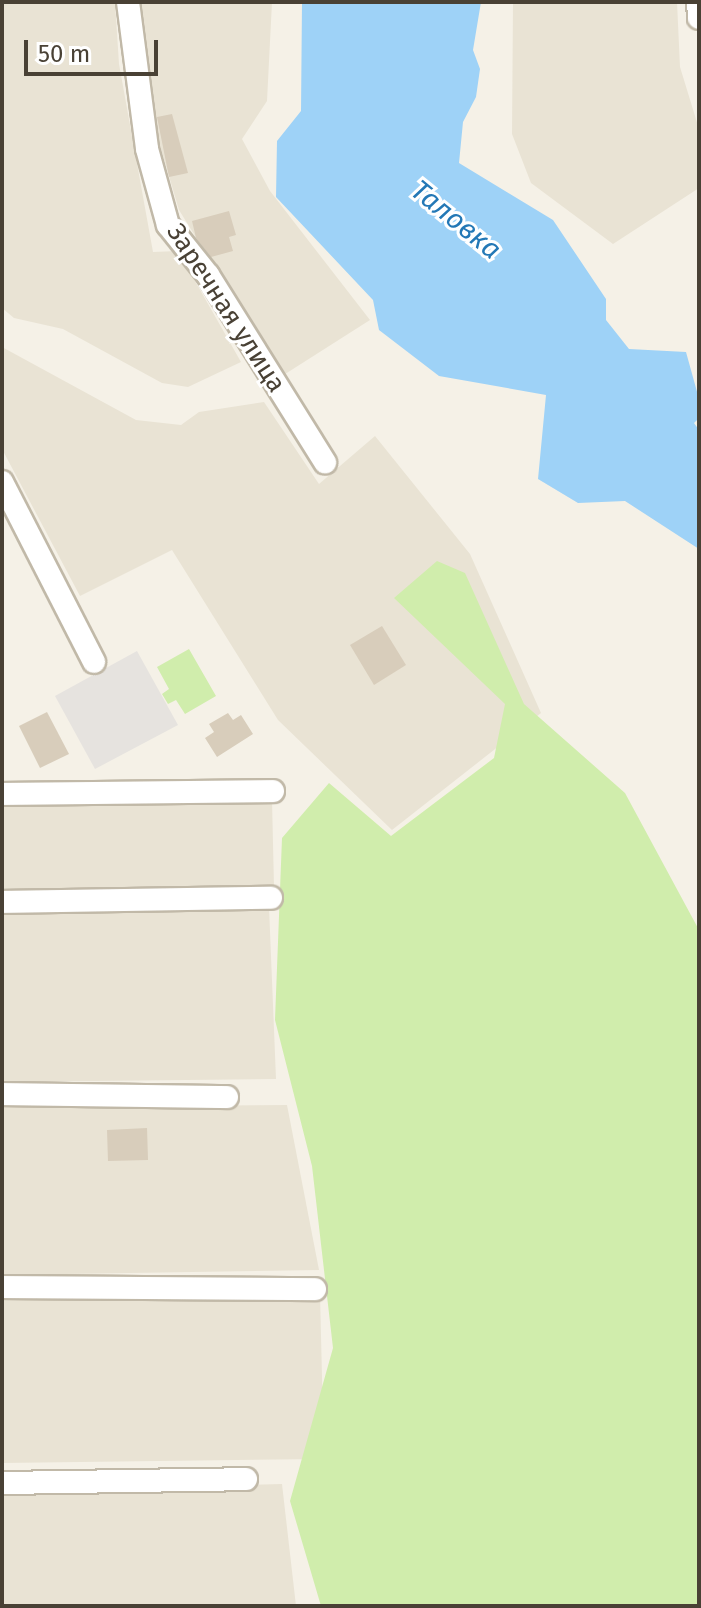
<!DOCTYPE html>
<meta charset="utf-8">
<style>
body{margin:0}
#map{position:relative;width:701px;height:1608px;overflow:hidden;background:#f5f1e7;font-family:"Fira Sans",sans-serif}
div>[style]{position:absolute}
.residential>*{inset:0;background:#e9e3d4}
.green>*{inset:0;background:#d0edac}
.parking>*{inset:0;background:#e6e3df}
.water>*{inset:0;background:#9ed2f7}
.building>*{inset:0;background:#d8cdbb}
.roads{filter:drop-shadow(2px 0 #c1b9a8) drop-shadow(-2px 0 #c1b9a8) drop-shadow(0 2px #c1b9a8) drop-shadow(0 -2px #c1b9a8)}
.street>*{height:22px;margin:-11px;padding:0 11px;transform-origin:11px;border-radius:11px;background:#fff}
span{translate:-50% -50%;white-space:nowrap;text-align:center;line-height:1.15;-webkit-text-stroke:6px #fff;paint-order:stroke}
.street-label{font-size:26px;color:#494135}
.water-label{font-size:28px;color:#2378b6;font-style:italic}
.frame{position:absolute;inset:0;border:4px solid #494135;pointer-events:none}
.scale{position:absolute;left:24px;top:40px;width:134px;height:36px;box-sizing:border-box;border:4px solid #494135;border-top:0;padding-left:10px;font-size:24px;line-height:28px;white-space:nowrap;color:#494135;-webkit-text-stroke:6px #fff;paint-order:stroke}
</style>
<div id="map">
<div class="residential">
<div style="clip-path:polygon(2px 2px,115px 2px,119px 64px,153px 252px,178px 251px,241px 362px,188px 387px,162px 383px,63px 329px,14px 318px,2px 308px)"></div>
<div style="clip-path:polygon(140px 2px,272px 2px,267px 101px,242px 139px,270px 191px,370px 320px,282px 376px,179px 210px,158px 139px)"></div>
<div style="clip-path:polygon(513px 2px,677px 2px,680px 67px,699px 129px,699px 188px,613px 244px,531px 183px,512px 134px)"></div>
<div style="clip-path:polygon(2px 347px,136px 420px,181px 425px,199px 412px,264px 402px,319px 484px,375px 436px,470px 554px,541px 713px,392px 830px,278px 720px,172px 550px,80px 596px,2px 449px)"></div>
<div style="clip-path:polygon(272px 800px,274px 887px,2px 892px,2px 804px)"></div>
<div style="clip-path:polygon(269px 907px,276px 1079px,2px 1082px,2px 912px)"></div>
<div style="clip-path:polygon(287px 1105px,319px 1270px,2px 1275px,2px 1107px)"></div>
<div style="clip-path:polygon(320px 1295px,324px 1459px,2px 1463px,2px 1298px)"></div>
<div style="clip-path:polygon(282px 1484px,296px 1606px,2px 1606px,2px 1491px)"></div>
</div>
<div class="green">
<div style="clip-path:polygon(437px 561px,465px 573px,524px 704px,625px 793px,699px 930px,699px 1606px,321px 1606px,290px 1501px,333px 1348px,312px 1166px,275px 1020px,282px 838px,329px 783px,391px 836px,494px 758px,505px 704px,394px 598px)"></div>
<div style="clip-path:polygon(189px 649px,216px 696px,185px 714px,176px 700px,168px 704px,162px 694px,169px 689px,157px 667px)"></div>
</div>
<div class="parking">
<div style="clip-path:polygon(137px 651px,178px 725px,95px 769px,55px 696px)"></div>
</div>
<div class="water">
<div style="clip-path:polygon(302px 2px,481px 2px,473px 50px,480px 69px,476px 97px,463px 122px,459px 163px,553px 220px,606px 299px,606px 320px,629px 349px,686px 352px,699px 399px,699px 418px,694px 423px,699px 430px,699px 549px,625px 501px,578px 503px,538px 479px,546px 395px,439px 376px,379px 330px,373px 300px,276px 197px,277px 141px,301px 111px)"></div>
</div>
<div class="building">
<div style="clip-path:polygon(172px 114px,188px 173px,169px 177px,157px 117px)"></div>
<div style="clip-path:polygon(229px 211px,236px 235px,229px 237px,233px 251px,211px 257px,196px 238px,192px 221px)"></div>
<div style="clip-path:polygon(382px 626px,406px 665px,374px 685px,350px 645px)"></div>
<div style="clip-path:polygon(47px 712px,69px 754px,40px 768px,19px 726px)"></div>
<div style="clip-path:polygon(228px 713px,233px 720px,241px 715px,253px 734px,217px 757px,205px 738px,214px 732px,209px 724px)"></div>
<div style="clip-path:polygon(147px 1128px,148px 1160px,108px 1161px,107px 1130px)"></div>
</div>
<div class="roads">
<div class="street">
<div style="left:128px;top:2px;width:148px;rotate:82.6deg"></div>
<div style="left:147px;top:149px;width:79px;rotate:74.6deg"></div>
<div style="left:168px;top:225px;width:64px;rotate:51.3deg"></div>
<div style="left:208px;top:275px;width:221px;rotate:58deg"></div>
<div style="left:698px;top:2px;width:16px;rotate:86deg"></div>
<div style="left:2px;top:482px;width:202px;rotate:62.9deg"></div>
<div style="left:2px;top:794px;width:271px;rotate:-0.6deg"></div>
<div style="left:2px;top:902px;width:269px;rotate:-0.9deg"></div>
<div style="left:2px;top:1094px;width:225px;rotate:0.8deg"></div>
<div style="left:2px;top:1287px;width:313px;rotate:0.4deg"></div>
<div style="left:2px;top:1483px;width:244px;rotate:-0.9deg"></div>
</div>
</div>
<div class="street-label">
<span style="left:226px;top:308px;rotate:57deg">Заречная улица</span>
</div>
<div class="water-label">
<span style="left:456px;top:220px;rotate:39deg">Таловка</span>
</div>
<div class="frame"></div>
<div class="scale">50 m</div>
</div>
